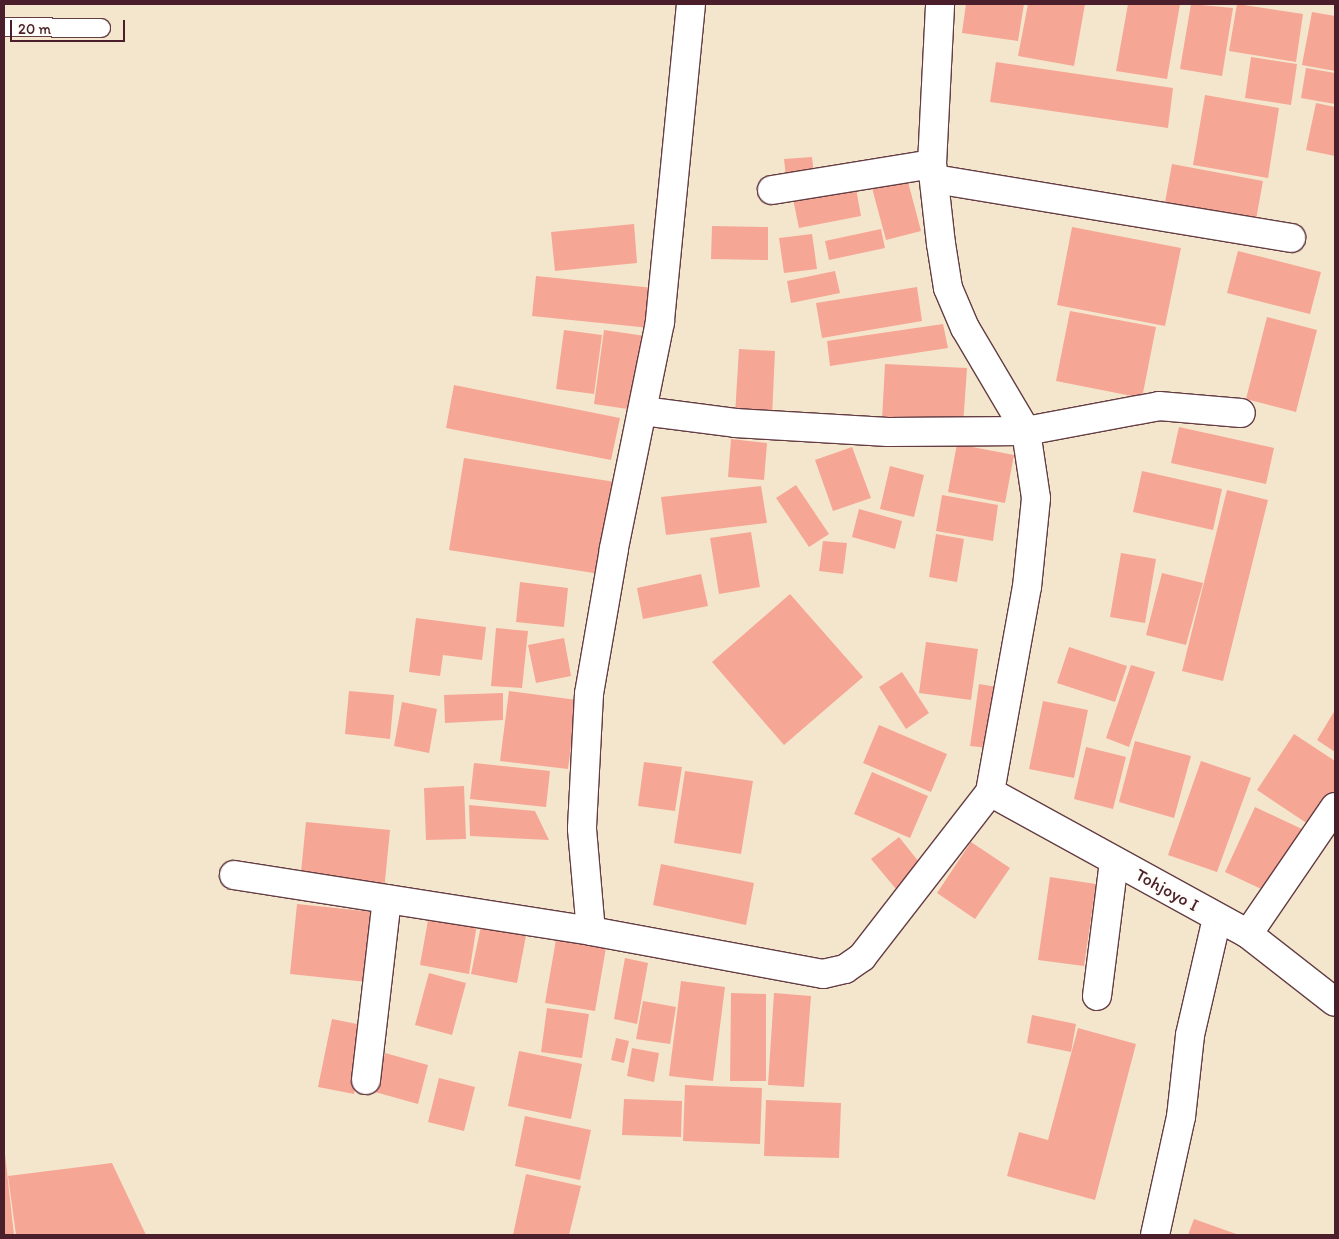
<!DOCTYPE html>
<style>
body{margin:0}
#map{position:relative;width:1339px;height:1239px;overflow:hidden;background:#f4e6cd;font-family:Itim,sans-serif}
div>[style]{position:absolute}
.building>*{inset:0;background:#f6a695}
.roads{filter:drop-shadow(1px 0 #643d43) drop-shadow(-1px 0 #643d43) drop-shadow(0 1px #643d43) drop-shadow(0 -1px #643d43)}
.lane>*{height:18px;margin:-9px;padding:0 9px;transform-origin:9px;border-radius:9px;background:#fff}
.street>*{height:28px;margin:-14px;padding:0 14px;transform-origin:14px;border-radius:14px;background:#fff}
span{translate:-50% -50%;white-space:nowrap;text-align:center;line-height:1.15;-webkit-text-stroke:4px #fdfcf7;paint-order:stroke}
.street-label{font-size:18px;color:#4a1f2b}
.frame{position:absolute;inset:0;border:5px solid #4a1f2b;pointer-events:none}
.scale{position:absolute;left:10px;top:20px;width:115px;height:22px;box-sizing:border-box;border:2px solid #4a1f2b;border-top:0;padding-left:6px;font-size:15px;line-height:18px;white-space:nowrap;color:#4a1f2b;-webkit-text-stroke:4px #fdfcf7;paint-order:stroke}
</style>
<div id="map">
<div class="building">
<div style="clip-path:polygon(966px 4px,1024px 4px,1018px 41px,962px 33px)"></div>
<div style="clip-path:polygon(1028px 4px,1085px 4px,1074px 66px,1018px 56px)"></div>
<div style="clip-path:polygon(1128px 4px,1180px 4px,1167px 79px,1116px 71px)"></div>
<div style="clip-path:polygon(1191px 4px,1233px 8px,1222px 76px,1180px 69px)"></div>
<div style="clip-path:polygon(1237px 4px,1303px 14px,1296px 62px,1229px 51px)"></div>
<div style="clip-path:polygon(1312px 12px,1335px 16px,1335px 71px,1302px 65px)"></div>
<div style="clip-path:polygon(1251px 57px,1297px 64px,1291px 105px,1245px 98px)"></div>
<div style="clip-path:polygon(996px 62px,1173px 88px,1168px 128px,990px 102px)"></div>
<div style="clip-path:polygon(1306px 68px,1335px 73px,1335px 104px,1301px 98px)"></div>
<div style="clip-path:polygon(1205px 95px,1279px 108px,1268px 178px,1193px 165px)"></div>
<div style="clip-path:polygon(1316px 103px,1335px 107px,1335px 156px,1306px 150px)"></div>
<div style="clip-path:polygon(812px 157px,814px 174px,786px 177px,784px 159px)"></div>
<div style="clip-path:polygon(1172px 164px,1263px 181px,1255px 225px,1164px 208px)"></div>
<div style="clip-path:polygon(907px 178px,921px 231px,886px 240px,872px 188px)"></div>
<div style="clip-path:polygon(855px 183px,861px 216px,799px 228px,792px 194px)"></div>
<div style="clip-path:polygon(634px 224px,637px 263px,555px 271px,551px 232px)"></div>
<div style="clip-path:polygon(712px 226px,768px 227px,768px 260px,711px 259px)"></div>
<div style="clip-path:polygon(1072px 227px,1181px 248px,1165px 326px,1057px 305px)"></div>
<div style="clip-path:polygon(881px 229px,885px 248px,829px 260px,825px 241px)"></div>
<div style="clip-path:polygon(812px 234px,817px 269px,784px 273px,779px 238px)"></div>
<div style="clip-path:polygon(1238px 251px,1321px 272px,1310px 314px,1227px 293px)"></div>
<div style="clip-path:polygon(835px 271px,840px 293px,791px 303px,787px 281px)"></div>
<div style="clip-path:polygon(536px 276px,654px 288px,650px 328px,532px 316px)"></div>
<div style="clip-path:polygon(917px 287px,922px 321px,822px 338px,816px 303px)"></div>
<div style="clip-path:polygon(1070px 311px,1156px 327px,1142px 398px,1056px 381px)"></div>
<div style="clip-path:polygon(1267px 317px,1317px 330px,1296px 412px,1246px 399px)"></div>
<div style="clip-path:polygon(943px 324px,948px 348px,830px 366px,827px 341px)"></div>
<div style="clip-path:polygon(564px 330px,602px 335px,594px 394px,556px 389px)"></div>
<div style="clip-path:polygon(604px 330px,652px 337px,641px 411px,594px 404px)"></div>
<div style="clip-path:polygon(739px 349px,775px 351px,772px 417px,735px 415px)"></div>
<div style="clip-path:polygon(885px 364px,967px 368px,963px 425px,882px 420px)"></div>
<div style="clip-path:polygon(454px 385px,620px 418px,611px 460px,446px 428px)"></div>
<div style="clip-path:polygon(1179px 427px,1274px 448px,1266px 484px,1171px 463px)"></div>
<div style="clip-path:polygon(731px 439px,767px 443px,764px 480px,728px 477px)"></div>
<div style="clip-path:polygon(957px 444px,1014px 455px,1005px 503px,948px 492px)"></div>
<div style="clip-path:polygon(852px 447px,871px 498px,833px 511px,815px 460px)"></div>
<div style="clip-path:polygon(464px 458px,615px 482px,600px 574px,449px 550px)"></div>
<div style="clip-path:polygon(890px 466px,924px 475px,914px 517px,880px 509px)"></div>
<div style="clip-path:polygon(1142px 471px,1222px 489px,1213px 530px,1133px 512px)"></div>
<div style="clip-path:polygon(796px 485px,829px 534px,809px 547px,776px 498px)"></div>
<div style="clip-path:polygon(761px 486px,767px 523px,666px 535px,661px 497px)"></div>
<div style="clip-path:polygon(1227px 490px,1268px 500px,1223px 681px,1182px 671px)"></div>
<div style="clip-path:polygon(942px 495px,998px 505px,993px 541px,936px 531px)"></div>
<div style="clip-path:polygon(859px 509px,902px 521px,895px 549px,852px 537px)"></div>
<div style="clip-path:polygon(751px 532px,760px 587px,719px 594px,710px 538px)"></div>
<div style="clip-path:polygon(936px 534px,964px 539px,957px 582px,929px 577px)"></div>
<div style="clip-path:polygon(823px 541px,847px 543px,843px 574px,819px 571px)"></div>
<div style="clip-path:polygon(1121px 553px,1156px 559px,1145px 623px,1110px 617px)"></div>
<div style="clip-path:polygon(1162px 573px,1203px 583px,1186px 645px,1146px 635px)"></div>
<div style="clip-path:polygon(701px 574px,708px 606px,643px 619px,637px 588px)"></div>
<div style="clip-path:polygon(520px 582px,568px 588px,564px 627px,516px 622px)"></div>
<div style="clip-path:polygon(790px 594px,863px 677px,784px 745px,712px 662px)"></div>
<div style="clip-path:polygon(416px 618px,486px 627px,482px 660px,443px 655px,440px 676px,409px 672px)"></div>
<div style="clip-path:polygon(496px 628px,528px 631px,522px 688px,491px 686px)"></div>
<div style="clip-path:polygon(564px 638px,571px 676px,536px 683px,528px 645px)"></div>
<div style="clip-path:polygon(926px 642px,978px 649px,971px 700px,919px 693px)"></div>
<div style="clip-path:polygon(1069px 647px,1127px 666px,1115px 702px,1057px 683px)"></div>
<div style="clip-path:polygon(1131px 665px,1155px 672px,1129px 747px,1106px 738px)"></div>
<div style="clip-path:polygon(902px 672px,929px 713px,906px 729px,879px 687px)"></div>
<div style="clip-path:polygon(979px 684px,997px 687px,989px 748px,970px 746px)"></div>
<div style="clip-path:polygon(349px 691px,394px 695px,390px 739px,345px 734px)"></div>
<div style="clip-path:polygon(509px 691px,577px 700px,568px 769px,500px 761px)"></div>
<div style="clip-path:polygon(503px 693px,503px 720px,445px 723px,444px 695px)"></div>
<div style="clip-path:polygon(1043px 701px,1088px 710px,1074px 778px,1029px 769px)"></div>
<div style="clip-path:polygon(402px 702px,437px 709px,429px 753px,394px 746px)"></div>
<div style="clip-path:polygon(1335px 710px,1335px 752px,1317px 740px)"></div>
<div style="clip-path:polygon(879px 725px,947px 754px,931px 792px,863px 763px)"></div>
<div style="clip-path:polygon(1294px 734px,1335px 761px,1335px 796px,1314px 828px,1257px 790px)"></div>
<div style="clip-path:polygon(1135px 741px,1191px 756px,1174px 818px,1119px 802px)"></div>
<div style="clip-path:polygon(1086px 747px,1126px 757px,1113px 809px,1074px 799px)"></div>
<div style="clip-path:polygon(1201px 761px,1251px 778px,1217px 872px,1168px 855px)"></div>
<div style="clip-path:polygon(644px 762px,682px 767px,675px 811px,638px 806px)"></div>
<div style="clip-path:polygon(474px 763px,550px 771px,546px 807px,470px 799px)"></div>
<div style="clip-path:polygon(685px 771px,753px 781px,741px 854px,674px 843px)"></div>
<div style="clip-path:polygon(872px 772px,928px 796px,910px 838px,854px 814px)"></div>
<div style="clip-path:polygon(464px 786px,466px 839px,426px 840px,424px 788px)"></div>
<div style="clip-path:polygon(469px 805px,535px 811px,549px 840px,470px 836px)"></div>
<div style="clip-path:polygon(1255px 807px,1304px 830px,1274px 895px,1225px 872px)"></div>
<div style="clip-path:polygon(306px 822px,390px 830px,384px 891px,300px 882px)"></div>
<div style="clip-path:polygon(899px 837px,923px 867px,896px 889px,871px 859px)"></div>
<div style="clip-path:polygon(971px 842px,1010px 868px,975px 919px,937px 893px)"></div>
<div style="clip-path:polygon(661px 864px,754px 883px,746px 925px,653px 905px)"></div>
<div style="clip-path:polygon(1050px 877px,1096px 884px,1084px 966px,1038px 960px)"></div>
<div style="clip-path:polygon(297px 904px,374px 912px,367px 982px,290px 974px)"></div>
<div style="clip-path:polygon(430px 909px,478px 918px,469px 974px,420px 965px)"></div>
<div style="clip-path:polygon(482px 921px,527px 930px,517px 983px,471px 974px)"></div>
<div style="clip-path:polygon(557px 934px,607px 942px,595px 1011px,545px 1003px)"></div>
<div style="clip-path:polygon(625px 958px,648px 963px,637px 1024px,614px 1019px)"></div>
<div style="clip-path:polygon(429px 973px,466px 983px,452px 1035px,415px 1025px)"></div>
<div style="clip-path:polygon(681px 981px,725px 987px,713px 1081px,669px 1076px)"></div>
<div style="clip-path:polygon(731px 993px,766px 994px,766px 1081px,730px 1081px)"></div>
<div style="clip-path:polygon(774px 993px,811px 996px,804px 1087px,768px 1085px)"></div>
<div style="clip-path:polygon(643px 1001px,676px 1007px,670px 1044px,636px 1039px)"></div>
<div style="clip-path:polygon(547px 1008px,589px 1014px,582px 1058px,541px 1052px)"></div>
<div style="clip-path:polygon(1032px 1015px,1076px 1024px,1071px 1052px,1027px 1043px)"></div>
<div style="clip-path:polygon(332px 1019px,367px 1026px,354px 1094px,318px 1087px)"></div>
<div style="clip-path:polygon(1078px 1028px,1136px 1044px,1095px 1200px,1007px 1176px,1019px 1132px,1048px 1140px)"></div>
<div style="clip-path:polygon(616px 1038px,629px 1041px,624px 1063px,611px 1060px)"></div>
<div style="clip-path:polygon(632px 1048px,659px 1053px,654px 1082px,627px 1076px)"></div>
<div style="clip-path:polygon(519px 1051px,582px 1064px,571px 1119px,508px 1106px)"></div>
<div style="clip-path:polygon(385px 1053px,428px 1065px,418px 1104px,375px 1092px)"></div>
<div style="clip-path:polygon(439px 1078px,475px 1087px,464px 1131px,428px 1122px)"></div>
<div style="clip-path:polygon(685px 1085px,762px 1088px,760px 1144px,683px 1141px)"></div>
<div style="clip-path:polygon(624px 1099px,682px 1101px,681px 1137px,622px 1135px)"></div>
<div style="clip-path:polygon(766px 1100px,841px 1103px,839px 1158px,764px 1156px)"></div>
<div style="clip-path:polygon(525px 1116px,591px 1130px,580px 1180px,515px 1166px)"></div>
<div style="clip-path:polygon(5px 1154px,14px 1235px,4px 1235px)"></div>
<div style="clip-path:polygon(112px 1163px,146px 1235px,16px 1235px,8px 1176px)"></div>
<div style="clip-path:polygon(526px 1174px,581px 1186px,569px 1235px,513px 1235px)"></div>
<div style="clip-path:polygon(1194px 1219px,1239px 1235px,1188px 1235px)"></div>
</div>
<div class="roads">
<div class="lane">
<div style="left:4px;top:27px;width:97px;rotate:0.6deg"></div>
</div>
<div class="street">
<div style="left:691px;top:4px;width:320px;rotate:95.6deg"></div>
<div style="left:660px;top:322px;width:232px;rotate:101.5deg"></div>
<div style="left:614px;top:549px;width:147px;rotate:99.8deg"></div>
<div style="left:589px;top:694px;width:135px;rotate:93deg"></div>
<div style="left:582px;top:829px;width:102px;rotate:85deg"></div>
<div style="left:591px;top:931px;width:236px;rotate:10.5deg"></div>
<div style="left:823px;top:974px;width:23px;rotate:-13deg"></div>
<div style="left:845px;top:969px;width:21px;rotate:-35deg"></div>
<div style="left:862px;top:957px;width:209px;rotate:-52.2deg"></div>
<div style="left:990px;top:792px;width:208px;rotate:-79.8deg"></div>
<div style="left:1027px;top:587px;width:89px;rotate:-84.2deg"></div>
<div style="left:1036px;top:498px;width:68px;rotate:-98.5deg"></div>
<div style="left:1026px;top:431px;width:120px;rotate:-120.6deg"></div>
<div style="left:965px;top:328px;width:43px;rotate:-113deg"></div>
<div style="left:948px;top:288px;width:45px;rotate:-99deg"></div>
<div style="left:941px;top:244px;width:81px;rotate:-96.4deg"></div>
<div style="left:932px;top:164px;width:160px;rotate:-87.1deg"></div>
<div style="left:935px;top:179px;width:361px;rotate:9.4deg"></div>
<div style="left:772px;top:190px;width:162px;rotate:-9.2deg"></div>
<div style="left:643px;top:411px;width:93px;rotate:7.4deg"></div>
<div style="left:735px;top:423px;width:153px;rotate:3.4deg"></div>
<div style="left:888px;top:432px;width:138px;rotate:-0.4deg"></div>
<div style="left:1026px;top:431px;width:135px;rotate:-10.6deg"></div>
<div style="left:1159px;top:406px;width:82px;rotate:4.9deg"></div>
<div style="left:990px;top:792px;width:294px;rotate:28.8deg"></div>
<div style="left:1248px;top:934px;width:110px;rotate:38deg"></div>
<div style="left:234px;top:875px;width:361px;rotate:8.9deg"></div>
<div style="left:1248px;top:934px;width:154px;rotate:-55.6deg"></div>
<div style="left:1097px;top:996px;width:136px;rotate:-82.8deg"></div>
<div style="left:366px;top:1080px;width:182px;rotate:-83.4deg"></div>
<div style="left:1155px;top:1235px;width:121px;rotate:-77.6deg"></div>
<div style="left:1181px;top:1117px;width:82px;rotate:-83.7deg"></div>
<div style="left:1190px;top:1035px;width:120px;rotate:-77deg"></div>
</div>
</div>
<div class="street-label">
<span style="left:1167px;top:890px;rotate:29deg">Tohjoyo I</span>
</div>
<div class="frame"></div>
<div class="scale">20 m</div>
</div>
